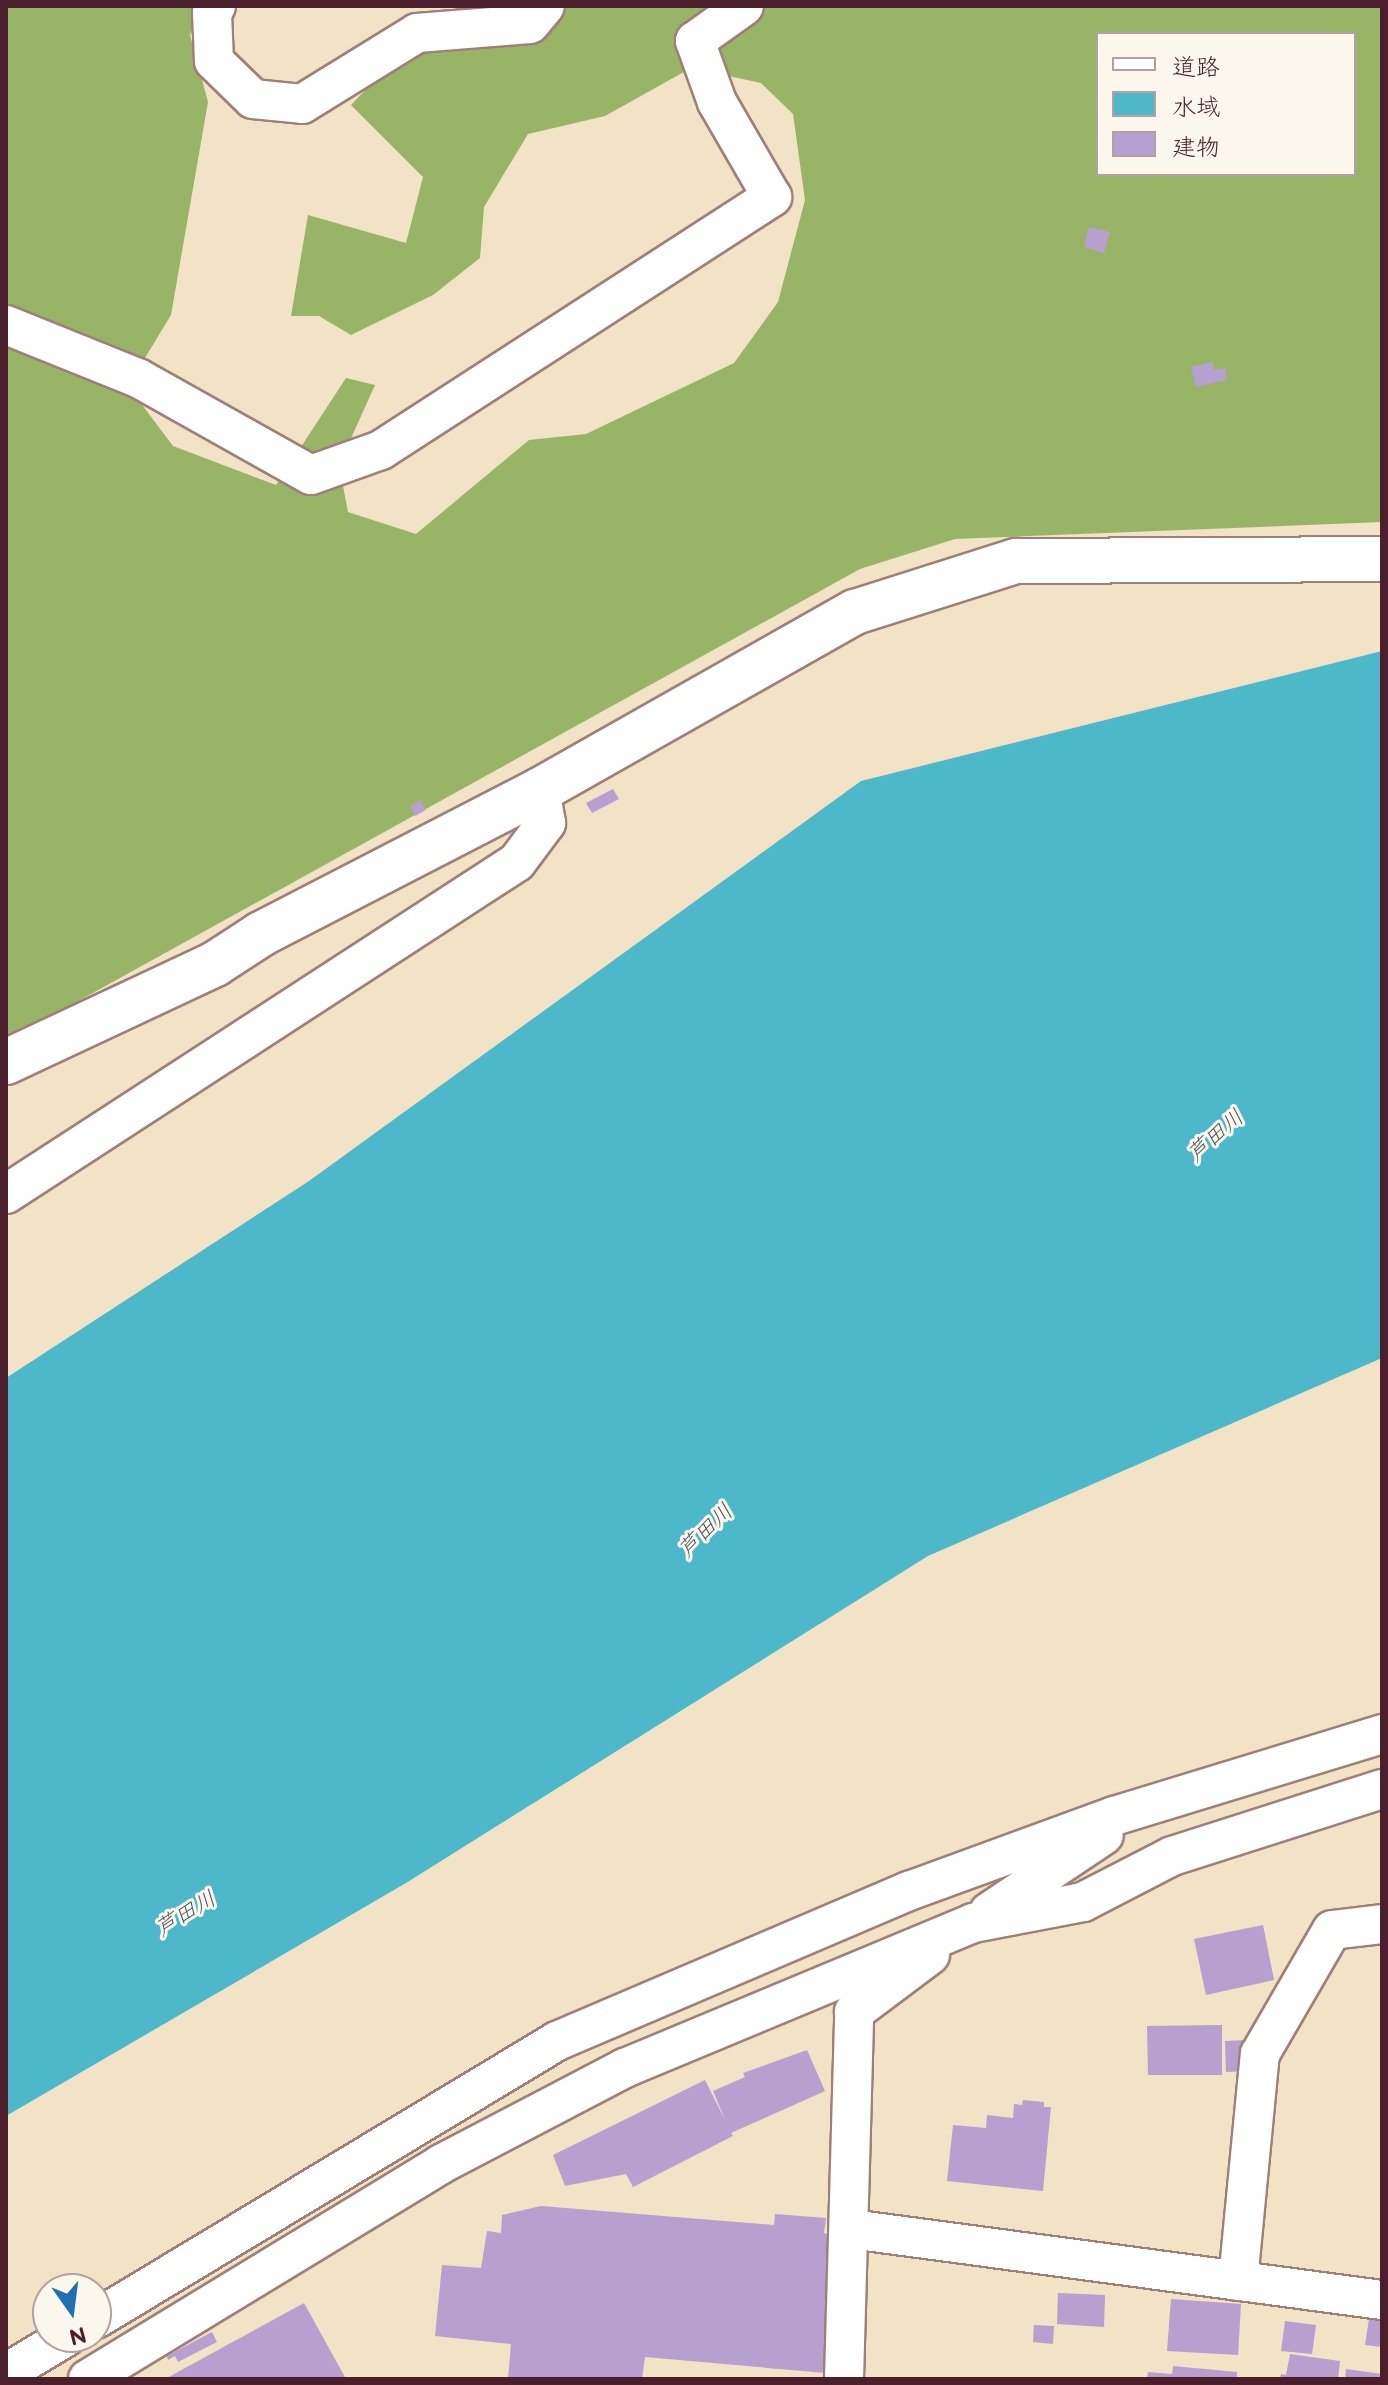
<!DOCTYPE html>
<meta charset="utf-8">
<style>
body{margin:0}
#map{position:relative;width:1388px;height:2385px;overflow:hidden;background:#f2e2c6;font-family:"Balsamiq Sans","Klee One",sans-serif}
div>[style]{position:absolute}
.forest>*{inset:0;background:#98b567}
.water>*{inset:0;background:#4eb8cb}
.building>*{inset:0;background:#b79fcf}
.roads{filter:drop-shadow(2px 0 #9e8078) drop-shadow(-2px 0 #9e8078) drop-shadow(0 2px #9e8078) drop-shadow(0 -2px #9e8078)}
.minor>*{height:38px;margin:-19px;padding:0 19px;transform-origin:19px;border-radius:19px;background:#fff}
.tertiary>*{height:44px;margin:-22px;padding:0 22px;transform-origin:22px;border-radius:22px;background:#fff}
span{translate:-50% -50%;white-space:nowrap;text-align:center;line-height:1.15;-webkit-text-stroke:6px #fbf7ec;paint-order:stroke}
.water-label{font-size:22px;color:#4b5563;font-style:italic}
.frame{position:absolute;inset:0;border:8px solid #4a1f2b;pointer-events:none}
.legend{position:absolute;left:1096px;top:32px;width:260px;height:144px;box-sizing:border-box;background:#fbf7ec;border:2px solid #b4a19f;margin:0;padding:10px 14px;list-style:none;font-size:24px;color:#4a1f2b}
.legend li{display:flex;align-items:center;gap:16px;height:40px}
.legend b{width:40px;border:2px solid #b4a19f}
.north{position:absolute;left:32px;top:2273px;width:80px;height:80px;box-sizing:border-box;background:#fbf7ec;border:2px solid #b4a19f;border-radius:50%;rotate:166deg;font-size:22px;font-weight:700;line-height:32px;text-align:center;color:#4a1f2b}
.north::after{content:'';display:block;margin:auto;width:28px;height:36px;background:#1f6fb2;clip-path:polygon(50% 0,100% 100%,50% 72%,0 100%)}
</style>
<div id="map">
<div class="forest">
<div style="clip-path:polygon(evenodd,6px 6px,199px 6px,190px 35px,208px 102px,171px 315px,128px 386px,173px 446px,276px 485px,346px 378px,375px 385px,339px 465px,348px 512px,416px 534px,529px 440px,586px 434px,734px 363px,778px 302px,805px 200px,793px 114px,761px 83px,691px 68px,605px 116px,528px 134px,484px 207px,480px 258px,433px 295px,351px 335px,319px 316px,291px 316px,308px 215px,406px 243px,423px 177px,351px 105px,412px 41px,557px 6px,1382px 6px,1382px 522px,955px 539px,860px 569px,6px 1041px,6px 6px,1098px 34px,1354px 34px,1354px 174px,1098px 174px,1098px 34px)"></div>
</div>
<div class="water">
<div style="clip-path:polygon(1382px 651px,1382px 1358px,928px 1556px,406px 1883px,6px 2116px,6px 1378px,309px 1181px,861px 781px)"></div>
</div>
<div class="building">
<div style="clip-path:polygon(1089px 227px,1110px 232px,1104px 253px,1084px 247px)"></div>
<div style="clip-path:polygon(1213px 362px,1214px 370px,1225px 368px,1227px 380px,1196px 387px,1191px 367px)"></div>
<div style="clip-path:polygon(613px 789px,619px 799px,592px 813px,586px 803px)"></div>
<div style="clip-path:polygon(420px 800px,426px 810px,415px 816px,410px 806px)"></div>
<div style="clip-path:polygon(1263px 1925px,1274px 1980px,1206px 1995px,1194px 1939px)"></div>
<div style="clip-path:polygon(1222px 2025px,1222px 2075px,1148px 2075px,1147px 2026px)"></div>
<div style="clip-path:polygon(1248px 2040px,1250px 2071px,1226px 2072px,1225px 2041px)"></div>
<div style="clip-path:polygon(807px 2050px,825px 2091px,731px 2133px,733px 2136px,633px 2187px,626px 2174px,565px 2186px,553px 2155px,705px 2080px,725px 2120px,713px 2091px,745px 2077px,743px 2073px)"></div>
<div style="clip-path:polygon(1023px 2100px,1044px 2102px,1044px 2107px,1051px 2107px,1043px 2191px,947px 2181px,953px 2125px,986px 2128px,987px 2115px,1013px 2118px,1014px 2104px,1022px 2105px)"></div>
<div style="clip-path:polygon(541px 2206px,774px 2225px,775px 2214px,826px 2218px,824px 2233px,834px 2235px,825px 2373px,645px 2357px,642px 2379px,508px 2379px,511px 2344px,435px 2336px,442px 2265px,481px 2268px,487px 2231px,501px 2233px,502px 2215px)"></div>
<div style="clip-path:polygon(1058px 2293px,1105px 2295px,1104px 2327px,1057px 2324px)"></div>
<div style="clip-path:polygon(1171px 2299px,1241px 2304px,1238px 2355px,1167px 2351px)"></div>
<div style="clip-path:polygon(304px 2303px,346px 2379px,165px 2379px)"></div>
<div style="clip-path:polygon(1369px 2319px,1382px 2320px,1382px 2347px,1365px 2345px)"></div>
<div style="clip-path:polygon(1285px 2321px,1316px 2325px,1312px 2354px,1281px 2351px)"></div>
<div style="clip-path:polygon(1034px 2325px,1054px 2326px,1053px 2344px,1033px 2342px)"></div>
<div style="clip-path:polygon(212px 2332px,217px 2342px,178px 2362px,175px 2356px,168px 2360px,167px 2356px)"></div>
<div style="clip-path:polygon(1290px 2354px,1340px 2361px,1338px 2379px,1280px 2379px,1281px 2374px,1286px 2375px)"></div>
<div style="clip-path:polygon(1173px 2366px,1237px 2372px,1237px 2379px,1147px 2379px,1148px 2372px,1172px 2374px)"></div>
<div style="clip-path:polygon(1346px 2369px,1382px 2374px,1382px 2379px,1345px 2379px)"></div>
</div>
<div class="roads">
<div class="minor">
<div style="left:216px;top:6px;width:8px;rotate:120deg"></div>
<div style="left:212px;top:13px;width:48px;rotate:87.6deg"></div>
<div style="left:214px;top:61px;width:54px;rotate:44.3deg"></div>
<div style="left:253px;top:99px;width:49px;rotate:5.8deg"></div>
<div style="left:302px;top:104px;width:135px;rotate:-31.7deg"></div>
<div style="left:417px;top:33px;width:113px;rotate:-4.6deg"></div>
<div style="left:530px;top:24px;width:23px;rotate:-50deg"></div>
<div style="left:6px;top:325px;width:142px;rotate:21.9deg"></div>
<div style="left:138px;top:378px;width:198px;rotate:29.3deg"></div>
<div style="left:311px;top:475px;width:74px;rotate:-19.7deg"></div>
<div style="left:381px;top:450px;width:466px;rotate:-32.9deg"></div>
<div style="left:772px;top:197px;width:110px;rotate:-120.1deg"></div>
<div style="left:717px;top:102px;width:65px;rotate:-109.8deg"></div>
<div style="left:695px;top:41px;width:60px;rotate:-35.5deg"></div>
<div style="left:6px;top:1194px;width:609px;rotate:-33.01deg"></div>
<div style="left:517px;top:862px;width:49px;rotate:-53.4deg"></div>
<div style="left:546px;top:823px;width:34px;rotate:-100deg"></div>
<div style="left:989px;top:1912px;width:138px;rotate:-33.8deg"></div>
<div style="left:851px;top:2229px;width:536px;rotate:7.62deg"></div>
<div style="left:1238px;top:2281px;width:228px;rotate:-84.5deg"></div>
<div style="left:1260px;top:2054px;width:143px;rotate:-59.9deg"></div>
<div style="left:1332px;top:1930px;width:50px;rotate:-6.8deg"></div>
<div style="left:96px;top:2319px;width:538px;rotate:-31.09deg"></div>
<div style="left:557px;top:2041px;width:383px;rotate:-23.1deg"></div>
<div style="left:909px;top:1891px;width:218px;rotate:-20.1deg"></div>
<div style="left:1114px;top:1816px;width:280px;rotate:-17deg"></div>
<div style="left:6px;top:2373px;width:70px;rotate:-31deg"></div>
<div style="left:88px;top:2379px;width:413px;rotate:-31.3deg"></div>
<div style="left:441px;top:2164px;width:208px;rotate:-27.6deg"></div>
<div style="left:625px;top:2068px;width:377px;rotate:-22.6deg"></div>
<div style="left:973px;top:1923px;width:112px;rotate:-10.8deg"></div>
<div style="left:1083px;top:1902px;width:100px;rotate:-27.3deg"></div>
<div style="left:1172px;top:1856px;width:220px;rotate:-17.7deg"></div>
<div style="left:844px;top:2379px;width:367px;rotate:-88.4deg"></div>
<div style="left:854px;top:2012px;width:95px;rotate:-36.9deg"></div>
</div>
<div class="tertiary">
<div style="left:6px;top:1062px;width:231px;rotate:-25.1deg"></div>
<div style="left:215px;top:964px;width:55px;rotate:-33.1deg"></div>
<div style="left:261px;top:934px;width:314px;rotate:-27.3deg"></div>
<div style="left:540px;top:790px;width:362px;rotate:-29.5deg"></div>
<div style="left:855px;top:612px;width:169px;rotate:-17.6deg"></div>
<div style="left:1016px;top:561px;width:366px;rotate:-0.3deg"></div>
</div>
</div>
<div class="water-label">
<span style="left:1216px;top:1136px;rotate:-41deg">芦田川</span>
<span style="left:706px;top:1531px;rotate:-44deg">芦田川</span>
<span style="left:186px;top:1914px;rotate:-31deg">芦田川</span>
</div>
<div class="frame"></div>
<ul class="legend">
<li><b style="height:10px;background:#fff"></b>道路</li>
<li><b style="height:22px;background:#4eb8cb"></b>水域</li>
<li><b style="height:22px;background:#b79fcf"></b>建物</li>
</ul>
<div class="north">N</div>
</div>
